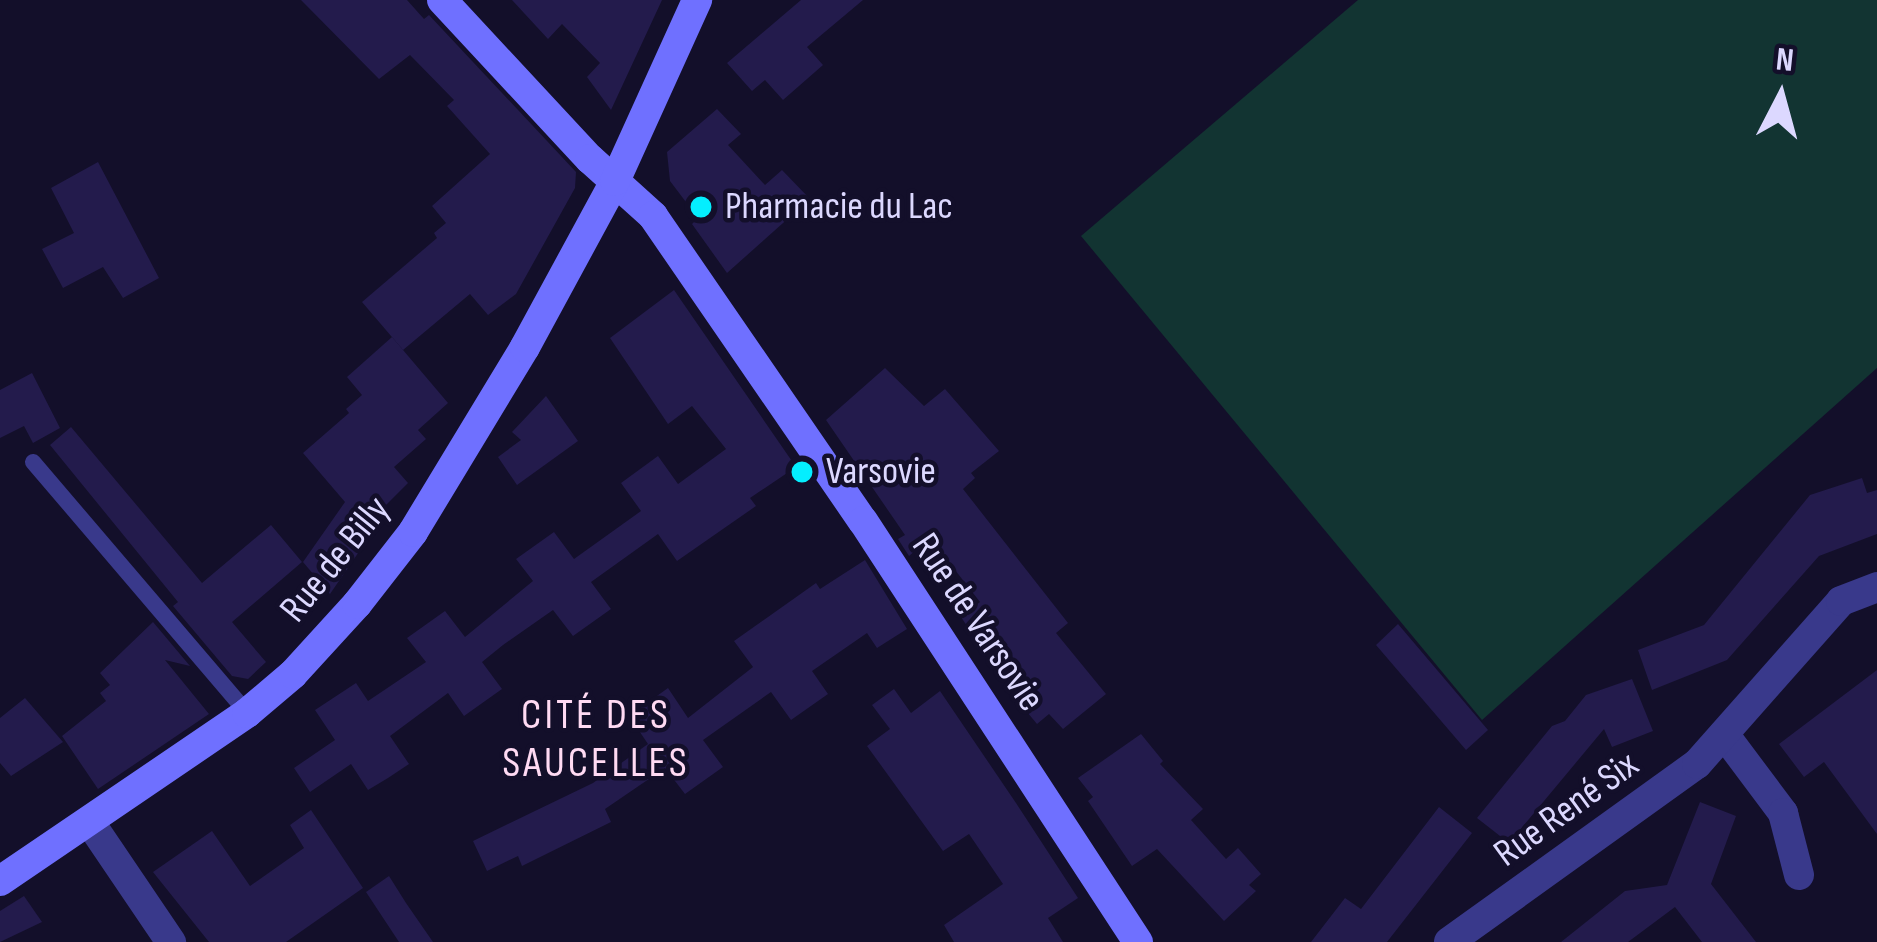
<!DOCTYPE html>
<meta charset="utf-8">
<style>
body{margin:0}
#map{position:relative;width:1877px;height:942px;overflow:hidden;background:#130f2a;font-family:"Sofia Sans Condensed",sans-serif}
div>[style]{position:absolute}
.green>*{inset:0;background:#123432}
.building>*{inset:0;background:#231b4c}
.lane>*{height:16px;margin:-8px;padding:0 8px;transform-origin:8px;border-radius:8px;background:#39398b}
.street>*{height:30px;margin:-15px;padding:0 15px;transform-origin:15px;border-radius:15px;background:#39398b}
.secondary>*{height:30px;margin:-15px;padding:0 15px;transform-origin:15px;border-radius:15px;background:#6f70ff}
.dots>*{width:33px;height:33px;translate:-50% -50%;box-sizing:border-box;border:6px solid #130f2a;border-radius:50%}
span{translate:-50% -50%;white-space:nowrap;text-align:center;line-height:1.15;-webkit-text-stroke:9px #130f2a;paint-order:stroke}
.poi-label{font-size:39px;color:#dcd8ff}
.left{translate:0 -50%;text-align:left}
.street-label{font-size:39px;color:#dcd8ff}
.neighbourhood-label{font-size:42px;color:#ffdaf3;letter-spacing:3px}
.north{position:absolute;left:1721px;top:36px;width:120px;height:120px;-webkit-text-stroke:9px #130f2a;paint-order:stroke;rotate:6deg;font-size:33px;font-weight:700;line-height:48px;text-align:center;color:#dcd8ff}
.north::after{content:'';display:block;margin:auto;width:42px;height:54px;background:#dcd8ff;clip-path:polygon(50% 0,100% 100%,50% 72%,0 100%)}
</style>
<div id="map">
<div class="green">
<div style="clip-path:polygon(1358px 0,1877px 0,1877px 368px,1482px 720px,1081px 236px)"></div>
</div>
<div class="building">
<div style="clip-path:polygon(301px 0,407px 0,424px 19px,429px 15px,576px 172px,575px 188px,516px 294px,488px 315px,470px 294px,403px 350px,362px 302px,437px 238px,434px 233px,446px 223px,432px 206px,490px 154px,447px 106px,454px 100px,410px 55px,379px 79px)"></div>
<div style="clip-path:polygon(512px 0,662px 0,611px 110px,587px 77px,600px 63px,562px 24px,548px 39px)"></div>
<div style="clip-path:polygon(801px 0,863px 0,807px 47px,823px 65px,783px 100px,765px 80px,752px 91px,727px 63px)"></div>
<div style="clip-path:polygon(717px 109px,741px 134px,728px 145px,765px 185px,782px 170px,810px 199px,727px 273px,692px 224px,698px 218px,670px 181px,667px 152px)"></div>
<div style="clip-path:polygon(98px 162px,159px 278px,123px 298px,103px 267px,63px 288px,42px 249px,74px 233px,51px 188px)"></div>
<div style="clip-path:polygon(674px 290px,796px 467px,750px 498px,756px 506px,677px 561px,658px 534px,591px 582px,611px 609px,573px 636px,553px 610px,503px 645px,482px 662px,502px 689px,464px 716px,448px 693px,390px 736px,409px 764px,388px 778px,368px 790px,351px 764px,310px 792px,294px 768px,335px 740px,315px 710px,356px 683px,368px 701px,426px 662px,407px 638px,445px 611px,465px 637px,533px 581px,516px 559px,554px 532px,574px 559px,641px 511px,621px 483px,658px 456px,678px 484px,726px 449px,692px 406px,668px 424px,610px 338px)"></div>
<div style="clip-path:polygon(392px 337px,448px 403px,418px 430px,426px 439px,394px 467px,408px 483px,373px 518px,378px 524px,330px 594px,303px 562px,345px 502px,303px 453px,349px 413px,346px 409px,362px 395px,347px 377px)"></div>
<div style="clip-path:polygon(885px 368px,924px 406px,945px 389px,999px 451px,971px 473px,975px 478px,963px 489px,1068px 623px,1056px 633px,1106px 694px,1063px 729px,1049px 714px,1037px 724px,1013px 695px,961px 617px,980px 602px,930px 538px,909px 556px,898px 539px,905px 535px,826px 420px)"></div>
<div style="clip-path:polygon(32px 373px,60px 428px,33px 443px,24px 426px,0 438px,0 390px)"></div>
<div style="clip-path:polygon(546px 396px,578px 441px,517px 485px,498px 457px,521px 440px,512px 432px)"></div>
<div style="clip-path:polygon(71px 427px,202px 583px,271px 525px,302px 562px,232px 622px,266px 662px,248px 679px,232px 676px,173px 606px,178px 602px,50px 445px)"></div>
<div style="clip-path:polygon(1862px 478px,1867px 493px,1877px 490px,1877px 534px,1819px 556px,1727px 660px,1652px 690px,1638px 650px,1704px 625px,1810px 495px)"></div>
<div style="clip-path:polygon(865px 560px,907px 629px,877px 648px,867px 633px,812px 671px,828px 694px,791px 720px,771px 692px,703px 740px,723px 767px,685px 794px,665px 768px,605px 809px,611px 822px,522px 866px,518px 856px,487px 871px,473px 841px,593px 783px,648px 744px,629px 716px,668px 688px,688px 718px,753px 667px,734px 641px,816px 583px,820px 589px)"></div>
<div style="clip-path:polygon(153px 622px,190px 666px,165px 660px,209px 714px,98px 789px,62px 736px,106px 701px,100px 693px,110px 685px,100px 673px)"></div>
<div style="clip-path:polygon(1398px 624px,1488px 730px,1466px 750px,1376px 645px)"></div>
<div style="clip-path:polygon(1877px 670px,1877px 834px,1824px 762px,1804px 777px,1779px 744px)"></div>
<div style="clip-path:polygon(1632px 679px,1653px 731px,1612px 747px,1604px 729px,1509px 843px,1477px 818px,1552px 726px,1565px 721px,1586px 695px)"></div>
<div style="clip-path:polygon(894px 689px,911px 713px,940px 691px,1016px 803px,1078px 898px,1048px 918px,1063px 942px,954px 942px,944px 925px,1003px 884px,969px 834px,943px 851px,867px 746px,890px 729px,872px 705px)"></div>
<div style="clip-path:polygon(25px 698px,63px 742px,11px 776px,0 763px,0 718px)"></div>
<div style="clip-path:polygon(1141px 734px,1163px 761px,1160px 764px,1203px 809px,1191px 820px,1226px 859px,1238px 848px,1261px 874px,1249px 885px,1256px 891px,1224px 921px,1157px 849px,1132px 866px,1088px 801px,1093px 797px,1078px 778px)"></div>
<div style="clip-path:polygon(1700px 802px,1736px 816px,1711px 884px,1756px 942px,1702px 942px,1675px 907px,1628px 942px,1561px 942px,1625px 891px,1667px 885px)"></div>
<div style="clip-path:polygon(1439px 807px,1472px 833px,1387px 942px,1311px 942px,1345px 898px,1361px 909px)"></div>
<div style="clip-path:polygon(311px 810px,363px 888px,286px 942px,209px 942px,153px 872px,212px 831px,250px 886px,304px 848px,290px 825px)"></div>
<div style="clip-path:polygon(389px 876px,406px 903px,433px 942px,399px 942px,366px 892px)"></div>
<div style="clip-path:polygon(24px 896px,42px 922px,0 942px,0 911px)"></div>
</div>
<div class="lane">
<div style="left:33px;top:462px;width:330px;rotate:49.5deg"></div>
</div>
<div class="street">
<div style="left:1724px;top:734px;width:99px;rotate:53.2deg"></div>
<div style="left:1783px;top:813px;width:64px;rotate:75.5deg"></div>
<div style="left:91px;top:824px;width:143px;rotate:55.9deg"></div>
<div style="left:1449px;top:942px;width:305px;rotate:-35.7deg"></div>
<div style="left:1697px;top:764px;width:217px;rotate:-48.5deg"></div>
<div style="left:1841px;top:601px;width:39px;rotate:-21deg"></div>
</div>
<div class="secondary">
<div style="left:442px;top:0;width:217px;rotate:47.1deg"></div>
<div style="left:590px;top:159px;width:85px;rotate:42.1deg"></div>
<div style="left:653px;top:216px;width:370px;rotate:55.5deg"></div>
<div style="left:863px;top:521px;width:503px;rotate:56.85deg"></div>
<div style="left:0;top:881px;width:299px;rotate:-34.2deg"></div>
<div style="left:247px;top:713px;width:60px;rotate:-40.3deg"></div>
<div style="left:293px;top:674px;width:95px;rotate:-47.6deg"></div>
<div style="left:357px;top:604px;width:91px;rotate:-52.1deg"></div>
<div style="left:413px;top:532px;width:216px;rotate:-58.8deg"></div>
<div style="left:525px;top:347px;width:189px;rotate:-61.5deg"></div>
<div style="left:615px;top:181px;width:199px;rotate:-65.6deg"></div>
</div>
<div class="dots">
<div style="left:701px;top:207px;background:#04eeff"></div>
<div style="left:802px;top:472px;background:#04eeff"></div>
</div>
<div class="poi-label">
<span class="left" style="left:725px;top:207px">Pharmacie du Lac</span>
<span class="left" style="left:826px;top:472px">Varsovie</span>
</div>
<div class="street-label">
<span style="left:336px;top:560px;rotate:-51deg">Rue de Billy</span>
<span style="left:977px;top:623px;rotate:56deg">Rue de Varsovie</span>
<span style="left:1567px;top:810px;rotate:-36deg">Rue René Six</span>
</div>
<div class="neighbourhood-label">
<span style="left:596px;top:740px">CITÉ DES<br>SAUCELLES</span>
</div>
<div class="north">N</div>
</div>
